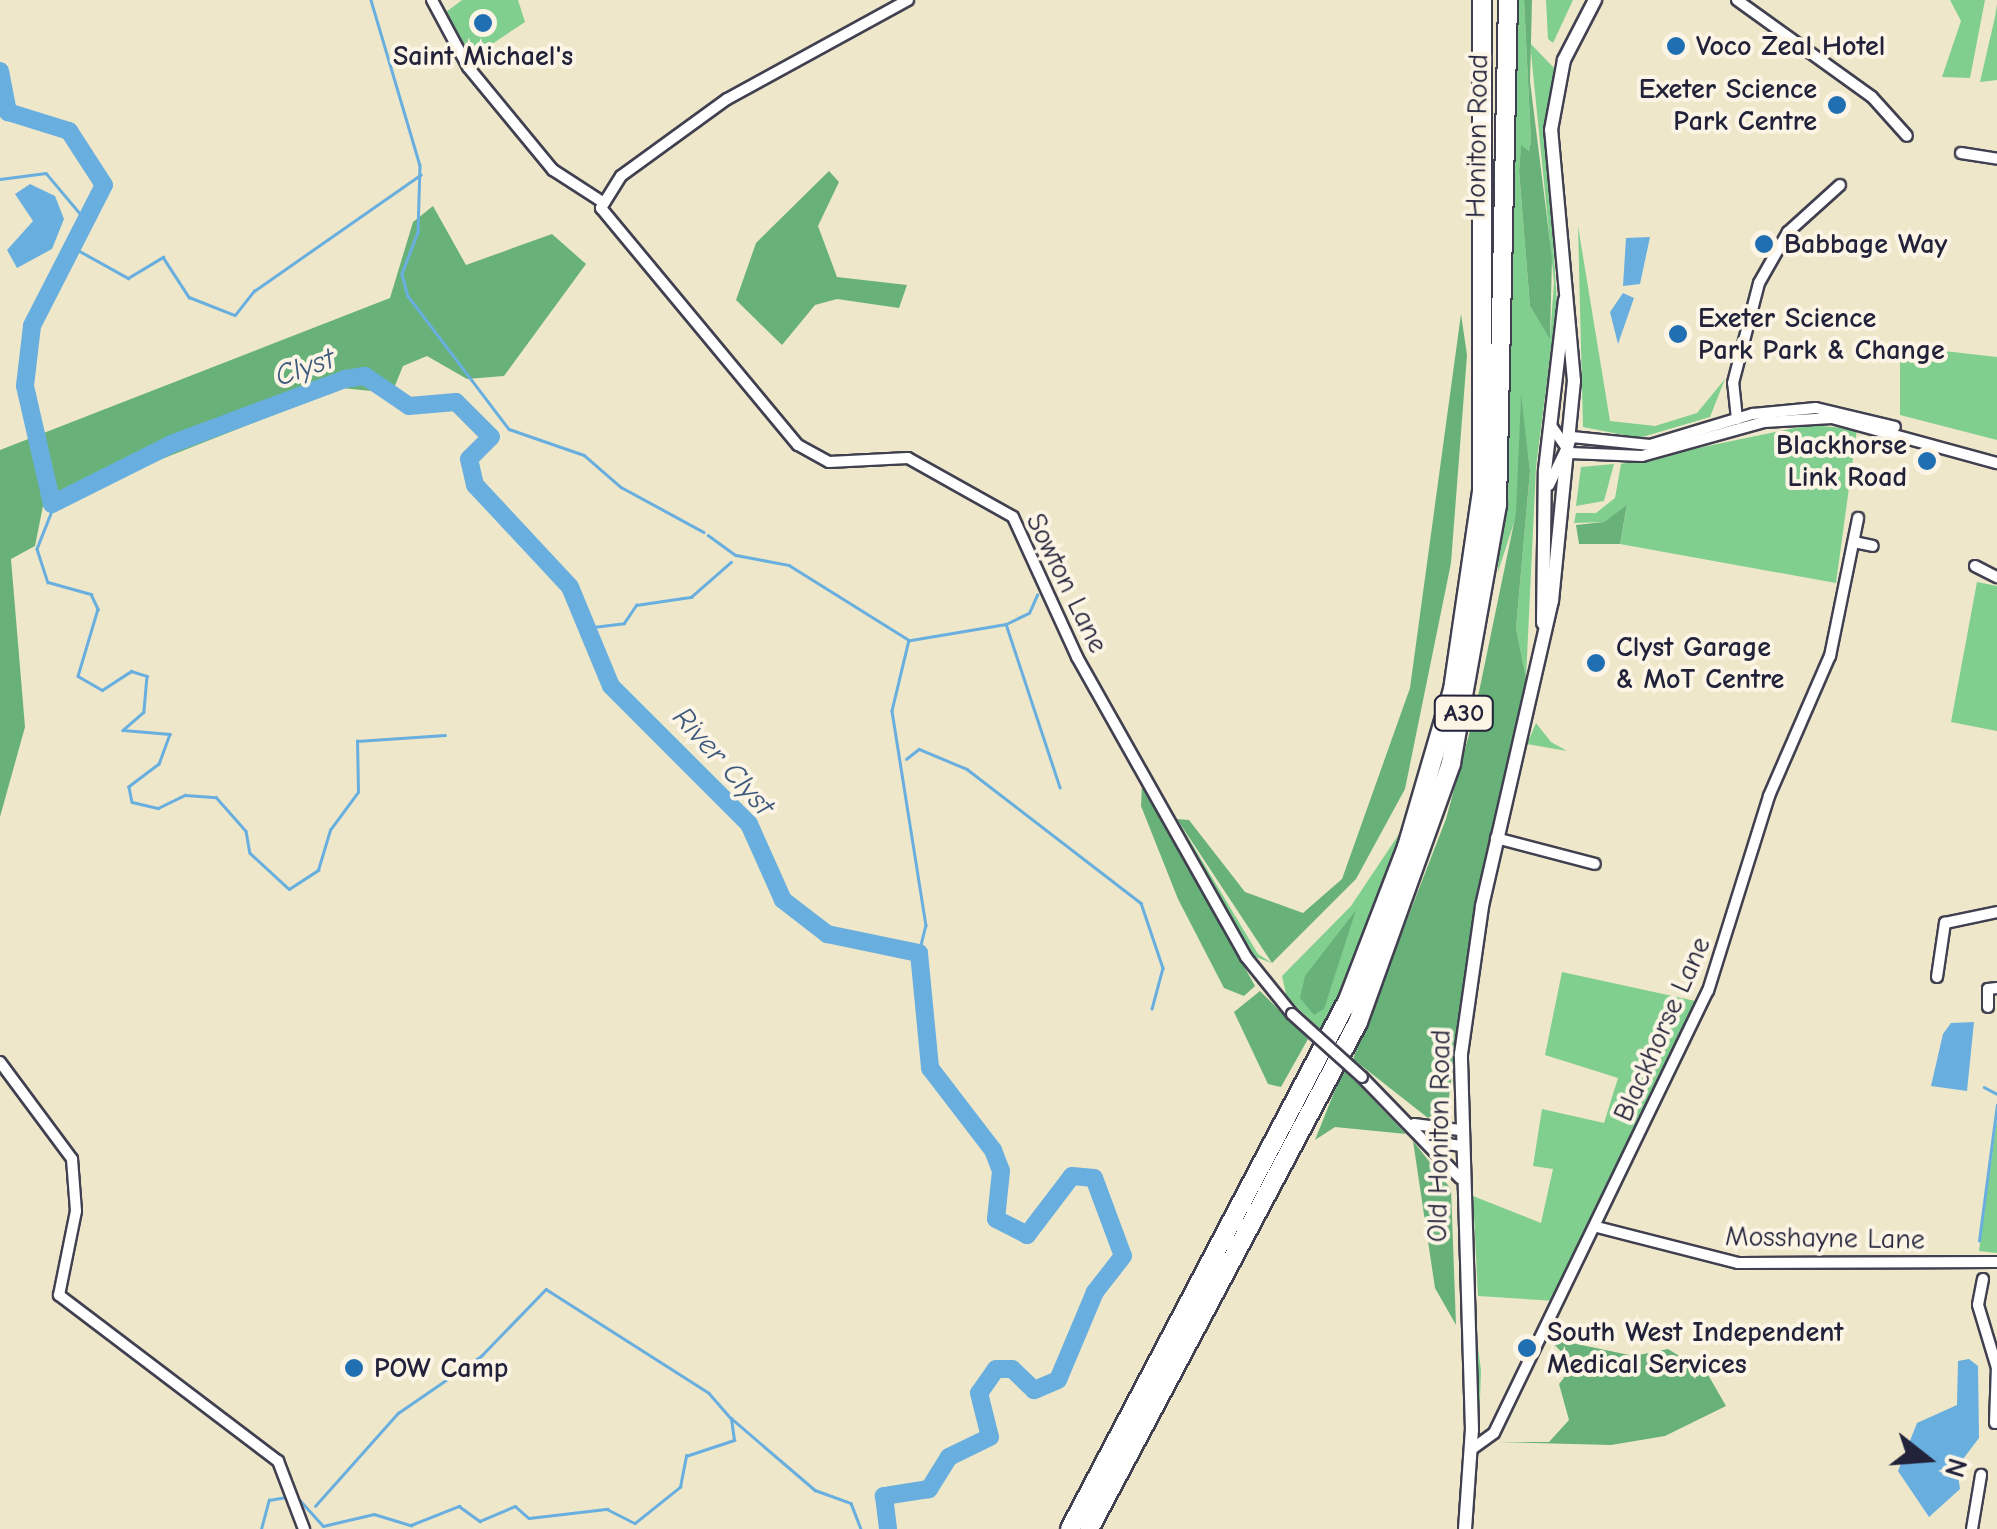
<!DOCTYPE html>
<style>
body{margin:0}
#map{position:relative;width:1997px;height:1529px;overflow:hidden;background:#eee7ca;font-family:"Comic Neue",sans-serif}
div>[style]{position:absolute}
.green>*{inset:0;background:#80cf8f}
.forest>*{inset:0;background:#68b27a}
.water>*{inset:0;background:#68afdf}
.stream>*{height:2.5px;margin:-1.25px;padding:0 1.25px;transform-origin:1.25px;border-radius:1.25px;background:#68afdf}
.river>*{height:18px;margin:-9px;padding:0 9px;transform-origin:9px;border-radius:9px;background:#68afdf}
.roads{filter:drop-shadow(2px 0 #414050) drop-shadow(-2px 0 #414050) drop-shadow(0 2px #414050) drop-shadow(0 -2px #414050)}
.minor>*{height:10px;margin:-5px;padding:0 5px;transform-origin:5px;border-radius:5px;background:#fff}
.tertiary>*{height:12px;margin:-6px;padding:0 6px;transform-origin:6px;border-radius:6px;background:#fff}
.trunk>*{height:18px;margin:-9px;padding:0 9px;transform-origin:9px;border-radius:9px;background:#fff}
.bridges{filter:drop-shadow(2px 0 #414050) drop-shadow(-2px 0 #414050) drop-shadow(0 2px #414050) drop-shadow(0 -2px #414050)}
.minor-bridge>*{height:10px;margin:-5px;padding:0 5px;transform-origin:5px;border-radius:5px;background:#fff}
.dots>*{width:28px;height:28px;translate:-50% -50%;box-sizing:border-box;border:5px solid #fcf5e5;border-radius:50%}
span{translate:-50% -50%;white-space:nowrap;text-align:center;line-height:1.15;-webkit-text-stroke:8px #fcf5e5;paint-order:stroke}
.shield-label span{padding:2px 8px;background:#fcf5e5;border:2px solid;border-radius:8px;-webkit-text-stroke-width:0}
.shield-label{font-size:25px;color:#22223b;font-weight:700}
.poi-label{font-size:28px;color:#22223b;font-weight:700}
.left{translate:0 -50%;text-align:left}
.right{translate:-100% -50%;text-align:right}
.street-label{font-size:28px;color:#22223b}
.water-label{font-size:30px;color:#3e5a7d;font-style:italic}
.north{position:absolute;left:1877px;top:1409px;width:100px;height:100px;-webkit-text-stroke:8px #fcf5e5;paint-order:stroke;rotate:107deg;font-size:28px;font-weight:700;line-height:40px;text-align:center;color:#22223b}
.north::after{content:'';display:block;margin:auto;width:35px;height:45px;background:#22223b;clip-path:polygon(50% 0,100% 100%,50% 72%,0 100%)}
</style>
<div id="map">
<div class="green">
<div style="clip-path:polygon(462px 0,518px 0,525px 22px,471px 58px,446px 12px)"></div>
<div style="clip-path:polygon(1515px 0,1524px 0,1531px 142px,1530px 151px,1521px 147px,1519px 171px,1530px 306px,1550px 338px,1554px 282px,1530px 43px,1554px 68px,1546px 133px,1557px 303px,1536px 467px,1526px 678px,1516px 628px,1530px 471px,1521px 400px,1517px 513px,1498px 572px)"></div>
<div style="clip-path:polygon(1546px 0,1573px 0,1553px 43px,1548px 39px)"></div>
<div style="clip-path:polygon(1950px 0,1985px 0,1970px 78px,1942px 77px,1961px 21px)"></div>
<div style="clip-path:polygon(1997px 4px,1997px 80px,1980px 82px,1995px 17px)"></div>
<div style="clip-path:polygon(1578px 226px,1610px 421px,1655px 426px,1697px 413px,1725px 379px,1710px 417px,1639px 438px,1583px 427px)"></div>
<div style="clip-path:polygon(1900px 346px,1997px 357px,1997px 440px,1900px 415px)"></div>
<div style="clip-path:polygon(1809px 425px,1857px 429px,1836px 583px,1620px 544px,1627px 506px,1604px 522px,1574px 523px,1576px 513px,1596px 513px,1615px 498px,1621px 464px)"></div>
<div style="clip-path:polygon(1614px 464px,1604px 501px,1576px 506px,1581px 467px)"></div>
<div style="clip-path:polygon(1977px 582px,1997px 586px,1997px 731px,1951px 722px)"></div>
<div style="clip-path:polygon(1536px 723px,1551px 742px,1567px 751px,1527px 744px)"></div>
<div style="clip-path:polygon(1177px 819px,1258px 954px,1272px 963px,1250px 955px)"></div>
<div style="clip-path:polygon(1399px 834px,1400px 844px,1324px 1033px,1287px 998px,1282px 976px,1351px 906px)"></div>
<div style="clip-path:polygon(1562px 972px,1700px 1002px,1555px 1301px,1478px 1296px,1473px 1196px,1541px 1223px,1553px 1169px,1533px 1166px,1542px 1109px,1604px 1123px,1618px 1078px,1545px 1055px)"></div>
<div style="clip-path:polygon(1997px 1119px,1997px 1253px,1979px 1251px)"></div>
<div style="clip-path:polygon(1474px 1319px,1481px 1370px,1479px 1431px)"></div>
</div>
<div class="forest">
<div style="clip-path:polygon(1524px 0,1532px 0,1530px 81px,1552px 258px,1550px 339px,1530px 306px,1519px 171px,1521px 145px,1529px 151px,1531px 142px)"></div>
<div style="clip-path:polygon(829px 171px,839px 182px,818px 226px,837px 277px,907px 285px,899px 308px,837px 299px,815px 305px,782px 345px,736px 300px,756px 243px)"></div>
<div style="clip-path:polygon(433px 206px,466px 265px,552px 234px,586px 264px,504px 376px,467px 379px,427px 356px,403px 366px,392px 393px,341px 388px,43px 506px,35px 546px,11px 559px,25px 727px,0 817px,0 450px,390px 298px,413px 222px)"></div>
<div style="clip-path:polygon(1461px 314px,1467px 355px,1451px 563px,1405px 789px,1356px 879px,1272px 963px,1177px 819px,1189px 820px,1245px 892px,1303px 913px,1342px 879px,1410px 688px)"></div>
<div style="clip-path:polygon(1521px 394px,1530px 471px,1516px 628px,1526px 678px,1473px 924px,1448px 1104px,1428px 1118px,1353px 1059px,1446px 819px,1474px 716px,1516px 513px)"></div>
<div style="clip-path:polygon(1627px 505px,1620px 544px,1579px 544px,1576px 525px,1604px 522px)"></div>
<div style="clip-path:polygon(1142px 783px,1255px 986px,1244px 996px,1224px 988px,1178px 899px,1141px 806px)"></div>
<div style="clip-path:polygon(1356px 910px,1324px 1009px,1314px 1015px,1300px 998px,1305px 976px)"></div>
<div style="clip-path:polygon(1260px 991px,1308px 1039px,1281px 1087px,1268px 1084px,1234px 1012px)"></div>
<div style="clip-path:polygon(1343px 1070px,1357px 1083px,1406px 1134px,1335px 1127px,1315px 1140px)"></div>
<div style="clip-path:polygon(1413px 1141px,1451px 1189px,1456px 1325px,1435px 1288px)"></div>
<div style="clip-path:polygon(1548px 1338px,1634px 1356px,1668px 1349px,1707px 1373px,1726px 1406px,1665px 1436px,1611px 1445px,1498px 1442px,1549px 1442px,1569px 1420px,1559px 1384px,1574px 1365px)"></div>
</div>
<div class="water">
<div style="clip-path:polygon(30px 184px,55px 196px,64px 219px,52px 249px,17px 268px,7px 250px,33px 221px,15px 194px)"></div>
<div style="clip-path:polygon(1650px 237px,1640px 284px,1623px 286px,1626px 238px)"></div>
<div style="clip-path:polygon(1623px 293px,1634px 298px,1618px 344px,1610px 312px)"></div>
<div style="clip-path:polygon(1974px 1022px,1967px 1091px,1931px 1086px,1943px 1034px,1951px 1023px)"></div>
<div style="clip-path:polygon(1969px 1359px,1978px 1366px,1979px 1438px,1957px 1467px,1960px 1489px,1929px 1517px,1898px 1471px,1917px 1423px,1957px 1405px,1958px 1361px)"></div>
</div>
<div class="stream">
<div style="left:371px;top:0;width:172px;rotate:73.5deg"></div>
<div style="left:420px;top:165px;width:67px;rotate:91.7deg"></div>
<div style="left:418px;top:232px;width:45px;rotate:110.9deg"></div>
<div style="left:402px;top:274px;width:23px;rotate:75deg"></div>
<div style="left:408px;top:296px;width:167px;rotate:52.8deg"></div>
<div style="left:509px;top:429px;width:79px;rotate:19.1deg"></div>
<div style="left:584px;top:455px;width:49px;rotate:40.9deg"></div>
<div style="left:621px;top:487px;width:94px;rotate:28.5deg"></div>
<div style="left:0;top:179px;width:46px;rotate:-7.4deg"></div>
<div style="left:46px;top:173px;width:65px;rotate:50deg"></div>
<div style="left:76px;top:249px;width:60px;rotate:29.1deg"></div>
<div style="left:128px;top:278px;width:41px;rotate:-31deg"></div>
<div style="left:163px;top:257px;width:48px;rotate:57deg"></div>
<div style="left:189px;top:297px;width:49px;rotate:21.4deg"></div>
<div style="left:235px;top:315px;width:31px;rotate:-52deg"></div>
<div style="left:254px;top:291px;width:203px;rotate:-34.9deg"></div>
<div style="left:54px;top:506px;width:46px;rotate:111.6deg"></div>
<div style="left:37px;top:549px;width:35px;rotate:72deg"></div>
<div style="left:48px;top:582px;width:45px;rotate:15.6deg"></div>
<div style="left:91px;top:594px;width:17px;rotate:65deg"></div>
<div style="left:98px;top:609px;width:70px;rotate:106.6deg"></div>
<div style="left:78px;top:676px;width:28px;rotate:30deg"></div>
<div style="left:102px;top:690px;width:35px;rotate:-33deg"></div>
<div style="left:131px;top:671px;width:17px;rotate:17deg"></div>
<div style="left:147px;top:676px;width:36px;rotate:95deg"></div>
<div style="left:144px;top:712px;width:28px;rotate:139deg"></div>
<div style="left:123px;top:730px;width:47px;rotate:4.9deg"></div>
<div style="left:170px;top:734px;width:32px;rotate:110deg"></div>
<div style="left:159px;top:764px;width:38px;rotate:143deg"></div>
<div style="left:129px;top:787px;width:15px;rotate:79deg"></div>
<div style="left:132px;top:802px;width:27px;rotate:13deg"></div>
<div style="left:158px;top:808px;width:30px;rotate:-26deg"></div>
<div style="left:185px;top:795px;width:31px;rotate:4deg"></div>
<div style="left:216px;top:797px;width:45px;rotate:48.6deg"></div>
<div style="left:246px;top:831px;width:22px;rotate:80deg"></div>
<div style="left:250px;top:853px;width:53px;rotate:42.7deg"></div>
<div style="left:289px;top:889px;width:35px;rotate:-33deg"></div>
<div style="left:318px;top:870px;width:42px;rotate:-73.3deg"></div>
<div style="left:330px;top:830px;width:47px;rotate:-53.6deg"></div>
<div style="left:358px;top:792px;width:51px;rotate:-91.1deg"></div>
<div style="left:357px;top:741px;width:88px;rotate:-3.9deg"></div>
<div style="left:708px;top:535px;width:34px;rotate:36deg"></div>
<div style="left:736px;top:555px;width:54px;rotate:10.7deg"></div>
<div style="left:789px;top:565px;width:142px;rotate:32deg"></div>
<div style="left:909px;top:640px;width:73px;rotate:103.5deg"></div>
<div style="left:892px;top:711px;width:217px;rotate:81deg"></div>
<div style="left:926px;top:925px;width:29px;rotate:104deg"></div>
<div style="left:1006px;top:624px;width:172px;rotate:71.7deg"></div>
<div style="left:593px;top:627px;width:31px;rotate:-7deg"></div>
<div style="left:624px;top:623px;width:22px;rotate:-56deg"></div>
<div style="left:636px;top:605px;width:56px;rotate:-8.3deg"></div>
<div style="left:691px;top:597px;width:53px;rotate:-41.2deg"></div>
<div style="left:911px;top:640px;width:96px;rotate:-9.6deg"></div>
<div style="left:1006px;top:624px;width:25px;rotate:-26deg"></div>
<div style="left:1029px;top:613px;width:20px;rotate:-66deg"></div>
<div style="left:906px;top:759px;width:16px;rotate:-38deg"></div>
<div style="left:919px;top:749px;width:52px;rotate:22.6deg"></div>
<div style="left:967px;top:769px;width:220px;rotate:37.6deg"></div>
<div style="left:1141px;top:903px;width:69px;rotate:71.3deg"></div>
<div style="left:1163px;top:968px;width:42px;rotate:105deg"></div>
<div style="left:1984px;top:1087px;width:15px;rotate:28deg"></div>
<div style="left:1979px;top:1241px;width:137px;rotate:-82.5deg"></div>
<div style="left:299px;top:1499px;width:36px;rotate:48deg"></div>
<div style="left:323px;top:1526px;width:52px;rotate:-13.2deg"></div>
<div style="left:374px;top:1514px;width:39px;rotate:17deg"></div>
<div style="left:411px;top:1525px;width:52px;rotate:-21.6deg"></div>
<div style="left:459px;top:1506px;width:26px;rotate:36deg"></div>
<div style="left:480px;top:1521px;width:38px;rotate:-23deg"></div>
<div style="left:515px;top:1506px;width:18px;rotate:41deg"></div>
<div style="left:529px;top:1518px;width:79px;rotate:-6.6deg"></div>
<div style="left:607px;top:1509px;width:31px;rotate:27deg"></div>
<div style="left:635px;top:1523px;width:58px;rotate:-38.7deg"></div>
<div style="left:680px;top:1487px;width:32px;rotate:-79deg"></div>
<div style="left:686px;top:1456px;width:51px;rotate:-18.4deg"></div>
<div style="left:734px;top:1440px;width:22px;rotate:-98deg"></div>
<div style="left:731px;top:1418px;width:111px;rotate:40.6deg"></div>
<div style="left:815px;top:1490px;width:38px;rotate:20deg"></div>
<div style="left:851px;top:1503px;width:28px;rotate:69deg"></div>
<div style="left:315px;top:1506px;width:125px;rotate:-48.3deg"></div>
<div style="left:398px;top:1413px;width:101px;rotate:-34.5deg"></div>
<div style="left:481px;top:1356px;width:93px;rotate:-45.9deg"></div>
<div style="left:546px;top:1289px;width:193px;rotate:32.5deg"></div>
<div style="left:709px;top:1393px;width:32px;rotate:49deg"></div>
<div style="left:261px;top:1529px;width:30px;rotate:-75deg"></div>
<div style="left:269px;top:1500px;width:17px;rotate:-10deg"></div>
</div>
<div class="river">
<div style="left:0;top:71px;width:42px;rotate:79deg"></div>
<div style="left:8px;top:112px;width:64px;rotate:17.3deg"></div>
<div style="left:69px;top:131px;width:64px;rotate:57.1deg"></div>
<div style="left:104px;top:185px;width:158px;rotate:117.1deg"></div>
<div style="left:32px;top:326px;width:60px;rotate:96.7deg"></div>
<div style="left:25px;top:386px;width:121px;rotate:77.1deg"></div>
<div style="left:52px;top:504px;width:136px;rotate:-26.6deg"></div>
<div style="left:174px;top:443px;width:183px;rotate:-20.5deg"></div>
<div style="left:345px;top:379px;width:20px;rotate:-9deg"></div>
<div style="left:365px;top:376px;width:53px;rotate:34.3deg"></div>
<div style="left:409px;top:406px;width:47px;rotate:-4.9deg"></div>
<div style="left:456px;top:402px;width:49px;rotate:45deg"></div>
<div style="left:491px;top:437px;width:31px;rotate:135deg"></div>
<div style="left:469px;top:459px;width:27px;rotate:77deg"></div>
<div style="left:475px;top:485px;width:139px;rotate:47deg"></div>
<div style="left:570px;top:587px;width:107px;rotate:67.5deg"></div>
<div style="left:611px;top:686px;width:195px;rotate:45deg"></div>
<div style="left:749px;top:824px;width:83px;rotate:65.9deg"></div>
<div style="left:783px;top:900px;width:56px;rotate:37.7deg"></div>
<div style="left:827px;top:934px;width:94px;rotate:11.7deg"></div>
<div style="left:919px;top:953px;width:116px;rotate:84.5deg"></div>
<div style="left:930px;top:1068px;width:103px;rotate:52.5deg"></div>
<div style="left:993px;top:1150px;width:22px;rotate:69deg"></div>
<div style="left:1001px;top:1171px;width:48px;rotate:95.9deg"></div>
<div style="left:996px;top:1219px;width:35px;rotate:27deg"></div>
<div style="left:1027px;top:1235px;width:74px;rotate:-52.7deg"></div>
<div style="left:1072px;top:1176px;width:22px;rotate:5deg"></div>
<div style="left:1094px;top:1178px;width:83px;rotate:69.6deg"></div>
<div style="left:1123px;top:1256px;width:46px;rotate:127.9deg"></div>
<div style="left:1095px;top:1292px;width:95px;rotate:112.8deg"></div>
<div style="left:1058px;top:1380px;width:26px;rotate:157deg"></div>
<div style="left:1034px;top:1390px;width:30px;rotate:-136deg"></div>
<div style="left:1012px;top:1369px;width:16px;rotate:180deg"></div>
<div style="left:996px;top:1369px;width:29px;rotate:125deg"></div>
<div style="left:979px;top:1393px;width:45px;rotate:76deg"></div>
<div style="left:990px;top:1437px;width:46px;rotate:154deg"></div>
<div style="left:949px;top:1457px;width:38px;rotate:122deg"></div>
<div style="left:929px;top:1489px;width:46px;rotate:171.2deg"></div>
<div style="left:884px;top:1496px;width:33px;rotate:83deg"></div>
</div>
<div class="roads">
<div class="minor">
<div style="left:432px;top:0;width:76px;rotate:61.8deg"></div>
<div style="left:468px;top:67px;width:134px;rotate:50.5deg"></div>
<div style="left:553px;top:170px;width:57px;rotate:32.9deg"></div>
<div style="left:908px;top:0;width:206px;rotate:151.3deg"></div>
<div style="left:727px;top:99px;width:131px;rotate:144deg"></div>
<div style="left:621px;top:176px;width:38px;rotate:122deg"></div>
<div style="left:601px;top:208px;width:308px;rotate:50.3deg"></div>
<div style="left:798px;top:445px;width:35px;rotate:29deg"></div>
<div style="left:829px;top:462px;width:79px;rotate:-2.9deg"></div>
<div style="left:908px;top:458px;width:120px;rotate:29.3deg"></div>
<div style="left:1013px;top:517px;width:154px;rotate:65.4deg"></div>
<div style="left:1077px;top:657px;width:344px;rotate:60.6deg"></div>
<div style="left:1246px;top:957px;width:73px;rotate:51.1deg"></div>
<div style="left:1737px;top:0;width:166px;rotate:35.7deg"></div>
<div style="left:1872px;top:97px;width:52px;rotate:48.1deg"></div>
<div style="left:1961px;top:153px;width:36px;rotate:9deg"></div>
<div style="left:1737px;top:419px;width:36px;rotate:-96deg"></div>
<div style="left:1733px;top:383px;width:103px;rotate:-75.4deg"></div>
<div style="left:1759px;top:283px;width:59px;rotate:-60.4deg"></div>
<div style="left:1788px;top:232px;width:70px;rotate:-42.1deg"></div>
<div style="left:1552px;top:427px;width:32px;rotate:55deg"></div>
<div style="left:1570px;top:453px;width:72px;rotate:2.4deg"></div>
<div style="left:1642px;top:456px;width:127px;rotate:-15.6deg"></div>
<div style="left:1764px;top:422px;width:68px;rotate:-3.4deg"></div>
<div style="left:1832px;top:418px;width:171px;rotate:15.3deg"></div>
<div style="left:1549px;top:485px;width:53px;rotate:-64.4deg"></div>
<div style="left:1572px;top:437px;width:78px;rotate:5.9deg"></div>
<div style="left:1650px;top:445px;width:108px;rotate:-16.8deg"></div>
<div style="left:1753px;top:414px;width:63px;rotate:-5.4deg"></div>
<div style="left:1816px;top:408px;width:81px;rotate:13.5deg"></div>
<div style="left:1854px;top:542px;width:19px;rotate:12deg"></div>
<div style="left:1975px;top:566px;width:25px;rotate:27deg"></div>
<div style="left:1496px;top:838px;width:102px;rotate:14.7deg"></div>
<div style="left:1937px;top:977px;width:55px;rotate:-81.6deg"></div>
<div style="left:1945px;top:923px;width:53px;rotate:-11.9deg"></div>
<div style="left:1988px;top:1007px;width:18px;rotate:-90deg"></div>
<div style="left:1988px;top:989px;width:9px;rotate:-6deg"></div>
<div style="left:0;top:1062px;width:121px;rotate:53.4deg"></div>
<div style="left:72px;top:1159px;width:52px;rotate:85.6deg"></div>
<div style="left:76px;top:1211px;width:86px;rotate:101.4deg"></div>
<div style="left:59px;top:1295px;width:275px;rotate:37.2deg"></div>
<div style="left:278px;top:1461px;width:73px;rotate:69.1deg"></div>
<div style="left:1362px;top:1077px;width:141px;rotate:45.9deg"></div>
<div style="left:1414px;top:1124px;width:46px;rotate:7.4deg"></div>
<div style="left:1426px;top:1141px;width:34px;rotate:8deg"></div>
<div style="left:1597px;top:1227px;width:146px;rotate:14.3deg"></div>
<div style="left:1738px;top:1263px;width:259px;rotate:-0.2deg"></div>
<div style="left:1983px;top:1279px;width:26px;rotate:101deg"></div>
<div style="left:1978px;top:1305px;width:66px;rotate:73.2deg"></div>
<div style="left:1995px;top:1423px;width:56px;rotate:-88deg"></div>
<div style="left:1472px;top:1449px;width:27px;rotate:-36deg"></div>
<div style="left:1494px;top:1433px;width:491px;rotate:-64.2deg"></div>
<div style="left:1708px;top:991px;width:204px;rotate:-72.6deg"></div>
<div style="left:1769px;top:796px;width:153px;rotate:-66.5deg"></div>
<div style="left:1830px;top:656px;width:141px;rotate:-78.5deg"></div>
<div style="left:1972px;top:1529px;width:55px;rotate:-80.5deg"></div>
</div>
<div class="tertiary">
<div style="left:1543px;top:623px;width:153px;rotate:-89.3deg"></div>
<div style="left:1545px;top:470px;width:171px;rotate:-83.3deg"></div>
<div style="left:1465px;top:1529px;width:99px;rotate:-86deg"></div>
<div style="left:1472px;top:1430px;width:376px;rotate:-91.7deg"></div>
<div style="left:1461px;top:1054px;width:149px;rotate:-81.9deg"></div>
<div style="left:1482px;top:906px;width:313px;rotate:-77.1deg"></div>
<div style="left:1552px;top:601px;width:221px;rotate:-84.3deg"></div>
<div style="left:1574px;top:381px;width:252px;rotate:-95.2deg"></div>
<div style="left:1551px;top:130px;width:71px;rotate:-79.5deg"></div>
<div style="left:1564px;top:60px;width:68px;rotate:-62.7deg"></div>
</div>
<div class="trunk">
<div style="left:1070px;top:1529px;width:598px;rotate:-62.28deg"></div>
<div style="left:1348px;top:1000px;width:164px;rotate:-68.9deg"></div>
<div style="left:1407px;top:847px;width:164px;rotate:-73.7deg"></div>
<div style="left:1453px;top:690px;width:200px;rotate:-81.7deg"></div>
<div style="left:1482px;top:492px;width:492px;rotate:-90deg"></div>
<div style="left:1089px;top:1529px;width:574px;rotate:-62.05deg"></div>
<div style="left:1358px;top:1022px;width:275px;rotate:-70.2deg"></div>
<div style="left:1451px;top:763px;width:262px;rotate:-79.9deg"></div>
<div style="left:1497px;top:505px;width:505px;rotate:-88.75deg"></div>
</div>
</div>
<div class="bridges">
<div class="minor-bridge">
<div style="left:1292px;top:1014px;width:94px;rotate:42deg"></div>
</div>
</div>
<div class="dots">
<div style="left:483px;top:23px;background:#1f6fb2"></div>
<div style="left:1676px;top:46px;background:#1f6fb2"></div>
<div style="left:1837px;top:105px;background:#1f6fb2"></div>
<div style="left:1764px;top:244px;background:#1f6fb2"></div>
<div style="left:1678px;top:334px;background:#1f6fb2"></div>
<div style="left:1927px;top:461px;background:#1f6fb2"></div>
<div style="left:1596px;top:663px;background:#1f6fb2"></div>
<div style="left:1527px;top:1348px;background:#1f6fb2"></div>
<div style="left:354px;top:1368px;background:#1f6fb2"></div>
</div>
<div class="shield-label">
<span style="left:1464px;top:713px">A30</span>
</div>
<div class="poi-label">
<span class="left" style="left:1696px;top:46px">Voco Zeal Hotel</span>
<span style="left:483px;top:56px">Saint Michael's</span>
<span class="right" style="left:1817px;top:105px">Exeter Science<br>Park Centre</span>
<span class="left" style="left:1784px;top:244px">Babbage Way</span>
<span class="left" style="left:1698px;top:334px">Exeter Science<br>Park Park &amp; Change</span>
<span class="right" style="left:1907px;top:461px">Blackhorse<br>Link Road</span>
<span class="left" style="left:1616px;top:663px">Clyst Garage<br>&amp; MoT Centre</span>
<span class="left" style="left:1547px;top:1348px">South West Independent<br>Medical Services</span>
<span class="left" style="left:374px;top:1368px">POW Camp</span>
</div>
<div class="street-label">
<span style="left:1477px;top:136px;rotate:-89deg">Honiton Road</span>
<span style="left:1067px;top:583px;rotate:64deg">Sowton Lane</span>
<span style="left:1662px;top:1029px;rotate:-66deg">Blackhorse Lane</span>
<span style="left:1439px;top:1136px;rotate:-89deg">Old Honiton Road</span>
<span style="left:1825px;top:1238px;rotate:1deg">Mosshayne Lane</span>
</div>
<div class="water-label">
<span style="left:305px;top:368px;rotate:-19deg">Clyst</span>
<span style="left:723px;top:762px;rotate:48deg">River Clyst</span>
</div>
<div class="north">N</div>
</div>
